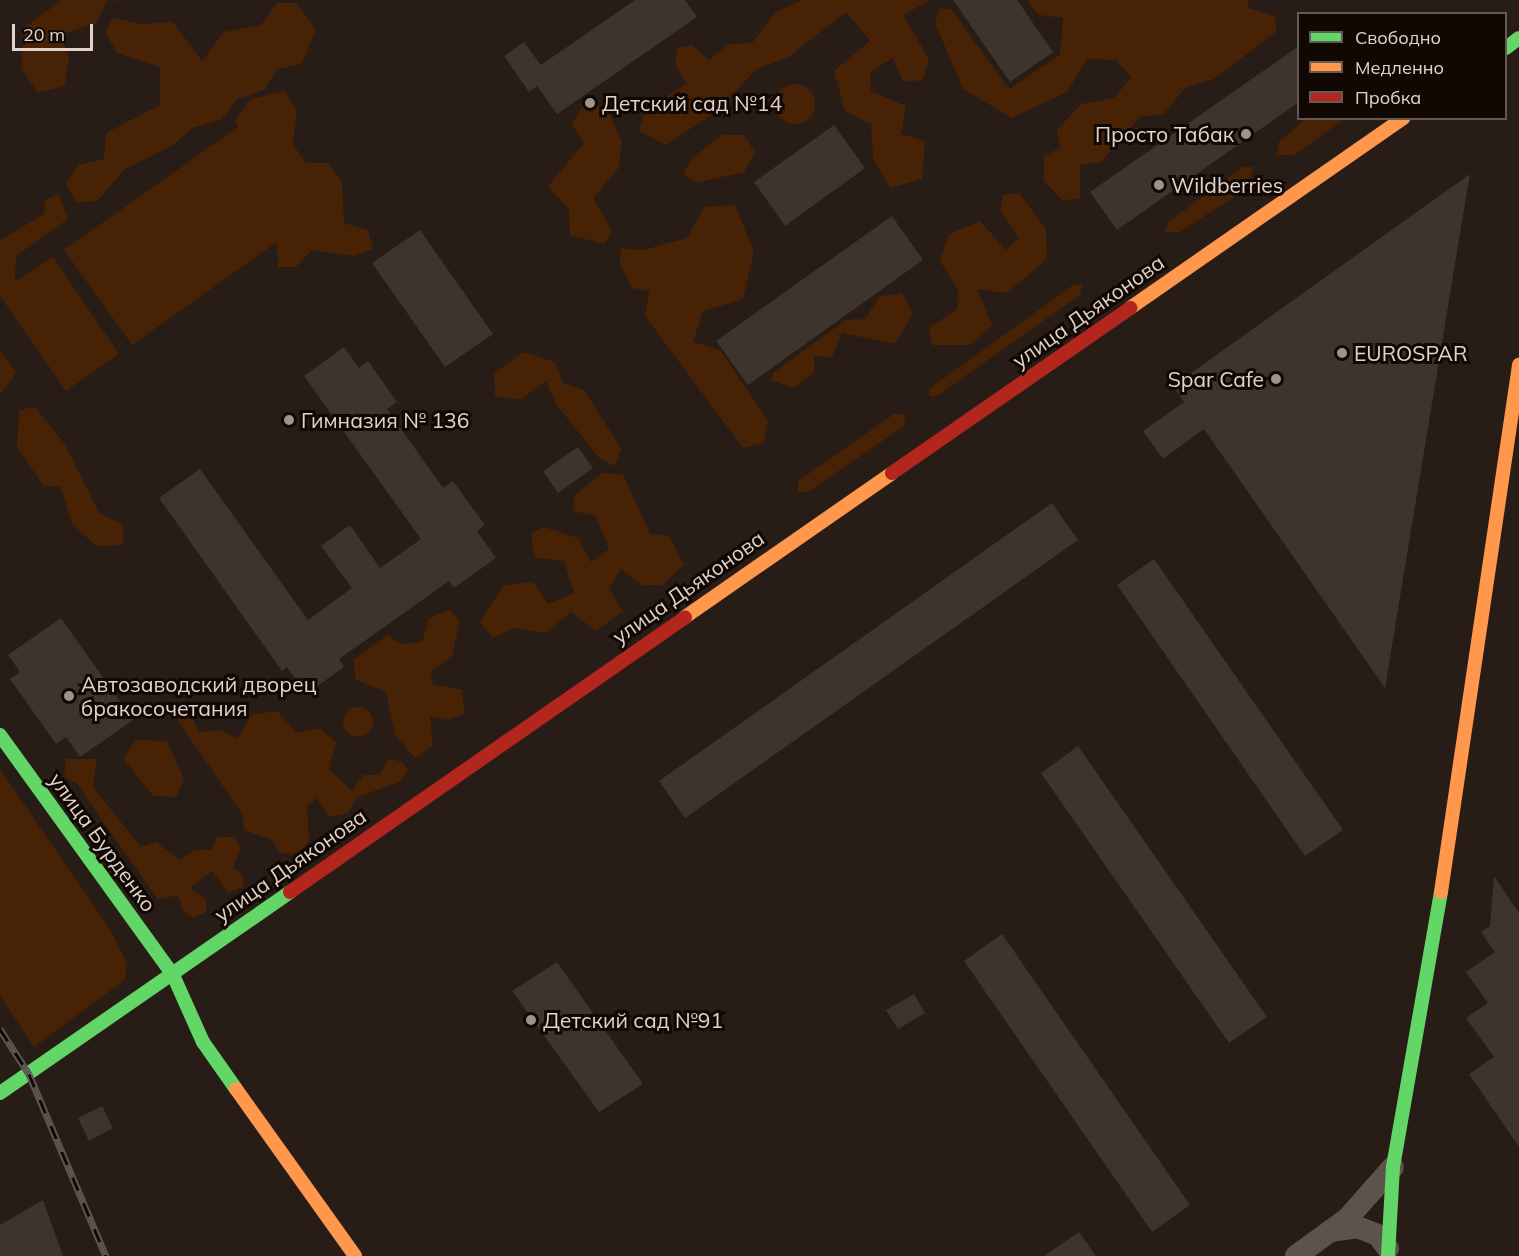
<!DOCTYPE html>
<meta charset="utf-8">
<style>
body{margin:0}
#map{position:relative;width:1519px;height:1256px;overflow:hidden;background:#271c16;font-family:Mulish,sans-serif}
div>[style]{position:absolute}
.green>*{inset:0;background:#482204}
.round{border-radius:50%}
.building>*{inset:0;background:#3e342e}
.street>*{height:22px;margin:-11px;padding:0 11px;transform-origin:11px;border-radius:11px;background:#5c534e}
.fast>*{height:14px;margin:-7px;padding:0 7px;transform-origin:7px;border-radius:7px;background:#63d668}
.slow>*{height:14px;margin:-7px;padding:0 7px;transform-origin:7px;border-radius:7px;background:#ff974d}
.jam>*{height:14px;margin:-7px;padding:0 7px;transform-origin:7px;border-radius:7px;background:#b3261e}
.rail>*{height:7px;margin-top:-3.5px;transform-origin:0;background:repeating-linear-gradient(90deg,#110804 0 14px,#5e5550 0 28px);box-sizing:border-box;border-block:2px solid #5e5550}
.dots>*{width:16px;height:16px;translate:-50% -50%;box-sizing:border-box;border:3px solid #110804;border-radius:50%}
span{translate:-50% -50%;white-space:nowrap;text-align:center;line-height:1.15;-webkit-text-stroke:6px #110804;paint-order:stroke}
.poi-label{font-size:21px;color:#e1d3cb}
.left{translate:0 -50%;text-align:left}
.right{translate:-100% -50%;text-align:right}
.street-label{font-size:21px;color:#e1d3cb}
.legend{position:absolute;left:1297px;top:12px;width:210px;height:108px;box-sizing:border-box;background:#110804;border:2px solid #645954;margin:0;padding:8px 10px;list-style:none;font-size:18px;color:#e1d3cb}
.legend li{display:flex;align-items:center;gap:12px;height:30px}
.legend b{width:30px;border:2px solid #645954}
.scale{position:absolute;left:12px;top:24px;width:81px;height:27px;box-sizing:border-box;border:3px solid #e1d3cb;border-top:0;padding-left:8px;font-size:18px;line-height:21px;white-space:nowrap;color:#e1d3cb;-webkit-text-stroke:4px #110804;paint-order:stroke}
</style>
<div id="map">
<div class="green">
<div style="clip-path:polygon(62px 0,132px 0,107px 1px,96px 23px,60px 35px,69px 57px,65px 86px,38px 93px,21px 69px,25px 27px)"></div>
<div style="clip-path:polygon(802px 0,931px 0,903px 15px,929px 59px,923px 80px,903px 82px,893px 58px,870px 72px,871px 91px,906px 106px,901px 134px,925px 141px,922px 179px,890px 188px,873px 159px,871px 124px,845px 111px,834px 71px,870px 41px,846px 12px,787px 58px,757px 69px,717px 111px,666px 145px,639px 131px,645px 111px,686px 84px,675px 64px,677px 48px,692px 45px,709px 60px,728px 44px,752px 43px,776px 12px)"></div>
<div style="clip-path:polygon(1027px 0,1249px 0,1248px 8px,1275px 16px,1276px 32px,1214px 79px,1185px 88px,1163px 115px,1141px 116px,1101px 162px,1080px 165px,1080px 199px,1062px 200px,1044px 181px,1044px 156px,1060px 148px,1057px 130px,1081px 104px,1114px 98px,1131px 77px,1116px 60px,1087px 59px,1067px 92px,1012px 118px,963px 89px,935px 23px,940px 8px,951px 9px,1009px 89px,1060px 55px,1063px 18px,1039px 15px)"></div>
<div style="clip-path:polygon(277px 3px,296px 3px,316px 29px,302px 64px,277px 69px,264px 90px,237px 99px,221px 120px,192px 128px,173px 145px,125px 169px,98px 200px,77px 203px,66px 184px,78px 165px,104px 159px,106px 133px,160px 105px,160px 67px,117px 53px,105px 32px,113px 18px,141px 24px,173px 22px,202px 61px,224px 32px,261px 25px)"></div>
<div class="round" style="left:775px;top:84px;width:40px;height:40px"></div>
<div style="clip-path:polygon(285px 91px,297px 111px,293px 144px,306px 163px,328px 163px,342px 182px,344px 223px,368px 230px,373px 249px,354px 256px,312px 250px,296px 267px,278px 267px,277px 242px,132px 345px,64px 250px,238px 127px,235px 120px,251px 99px)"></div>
<div style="clip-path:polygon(584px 103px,607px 108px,622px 143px,618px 169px,593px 198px,612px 231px,604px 244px,570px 235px,569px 209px,548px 186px,584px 143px,572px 125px)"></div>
<div style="clip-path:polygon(1305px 119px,1345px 119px,1294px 155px,1277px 155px,1278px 143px)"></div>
<div style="clip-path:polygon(722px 135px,744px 135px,755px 152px,744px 172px,696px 183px,683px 174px,692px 158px)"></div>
<div style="clip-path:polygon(1243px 167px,1253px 167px,1250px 187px,1178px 233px,1165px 232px,1168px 222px)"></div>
<div style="clip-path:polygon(1019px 193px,1046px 229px,1047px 259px,1007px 293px,977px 289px,992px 325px,970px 345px,932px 345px,929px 328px,957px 309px,958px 290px,940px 261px,949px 234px,980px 221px,1006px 250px,1019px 238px,1001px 212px,1002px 195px)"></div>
<div style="clip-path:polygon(59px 194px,68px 219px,16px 256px,15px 282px,53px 257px,119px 354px,66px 391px,0 296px,0 240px,44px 214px,45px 200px)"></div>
<div style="clip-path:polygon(735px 205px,754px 252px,743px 299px,703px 311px,693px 342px,720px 350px,768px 421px,763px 443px,743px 448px,645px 316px,649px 291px,632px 288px,620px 263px,621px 248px,643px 250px,687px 238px,704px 207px)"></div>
<div style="clip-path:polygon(1082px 284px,1080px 295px,937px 396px,929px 396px,929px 389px,1073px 285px)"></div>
<div style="clip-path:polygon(902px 293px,913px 314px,895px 344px,842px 333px,832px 357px,814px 356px,814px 373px,793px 388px,771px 380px,774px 372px,846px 320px,865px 319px,879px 297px)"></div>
<div style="clip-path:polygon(0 350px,16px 373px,0 395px)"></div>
<div style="clip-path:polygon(523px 352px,555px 362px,563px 383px,584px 390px,621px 448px,615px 466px,599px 458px,556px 404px,546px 381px,520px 400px,495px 396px,494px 374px)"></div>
<div style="clip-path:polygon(35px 407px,64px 443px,99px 513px,123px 525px,123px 545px,96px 546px,72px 524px,61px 487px,44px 486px,17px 447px,19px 410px)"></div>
<div style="clip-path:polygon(895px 413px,905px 415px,904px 426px,808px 492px,798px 491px,798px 481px)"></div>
<div style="clip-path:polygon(602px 473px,623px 474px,650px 534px,669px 536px,684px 565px,662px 585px,642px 585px,621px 569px,609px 589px,623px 611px,596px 631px,571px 612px,546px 633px,514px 628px,493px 638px,480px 622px,503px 586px,533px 582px,548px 604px,574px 593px,564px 561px,535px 558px,531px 533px,544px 527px,578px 538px,591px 562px,609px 549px,596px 516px,573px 511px,574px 496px)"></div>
<div style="clip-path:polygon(449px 610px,460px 621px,452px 656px,431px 672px,433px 684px,462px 690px,465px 714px,446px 720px,430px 716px,433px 746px,415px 758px,395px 735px,386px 692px,356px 680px,353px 660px,387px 635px,401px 644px,422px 642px,429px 618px)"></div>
<div class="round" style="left:343px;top:707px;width:30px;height:30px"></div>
<div style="clip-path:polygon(179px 709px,189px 711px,199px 732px,221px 730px,238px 739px,251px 715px,277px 711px,297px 733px,319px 728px,336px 742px,329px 769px,352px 791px,363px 775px,379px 775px,389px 759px,403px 762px,408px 771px,400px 782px,357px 797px,348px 813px,329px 817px,316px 798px,307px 806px,309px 841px,299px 854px,280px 853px,272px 840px,244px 830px,243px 815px,177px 720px)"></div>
<div style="clip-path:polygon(136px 740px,167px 741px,184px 779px,176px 797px,153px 796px,123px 758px)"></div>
<div style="clip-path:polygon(66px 759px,97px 759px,93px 787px,141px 847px,156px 842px,180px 860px,195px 850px,211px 850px,217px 837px,234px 837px,241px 848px,233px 868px,243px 875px,243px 887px,228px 893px,212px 871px,190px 888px,206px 899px,206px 912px,193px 918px,183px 911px,178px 895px,158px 900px,77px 784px,64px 777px)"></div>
<div style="clip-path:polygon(0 769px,109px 928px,127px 964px,125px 980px,34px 1047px,0 996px)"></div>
</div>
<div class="building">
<div style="clip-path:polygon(635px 0,685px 0,697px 17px,557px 114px,537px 86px,529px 92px,504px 56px,524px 42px,541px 65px)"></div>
<div style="clip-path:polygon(953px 0,1017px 0,1053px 52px,1010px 82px)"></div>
<div style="clip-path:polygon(1299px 46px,1299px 102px,1117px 230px,1090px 192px)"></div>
<div style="clip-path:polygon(834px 125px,865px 168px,785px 226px,754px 182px)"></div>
<div style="clip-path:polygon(1470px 174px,1456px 258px,1385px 688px,1204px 429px,1163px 459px,1143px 431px,1184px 402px,1173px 386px)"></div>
<div style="clip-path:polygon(892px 216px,923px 260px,748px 385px,716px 341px)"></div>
<div style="clip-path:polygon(420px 230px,493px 334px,445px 367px,372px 263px)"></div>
<div style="clip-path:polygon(344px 347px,359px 368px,368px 361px,397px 402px,387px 409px,443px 488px,453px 481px,485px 525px,477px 531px,496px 558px,454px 588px,449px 581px,339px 659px,344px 667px,306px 694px,287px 667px,282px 671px,159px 498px,200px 469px,308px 620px,352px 588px,321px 546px,350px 525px,380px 568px,421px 539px,304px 376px)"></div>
<div style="clip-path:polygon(578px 447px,593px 468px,558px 493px,543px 471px)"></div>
<div style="clip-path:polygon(1052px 503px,1078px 540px,685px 818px,659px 781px)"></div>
<div style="clip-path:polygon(1154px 559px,1343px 830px,1305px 856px,1117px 585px)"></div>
<div style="clip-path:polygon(61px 618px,133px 720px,80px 757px,66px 737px,56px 744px,10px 679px,20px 672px,8px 655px)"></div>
<div style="clip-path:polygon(1078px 746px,1267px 1017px,1229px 1043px,1041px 773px)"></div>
<div style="clip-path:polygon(1494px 876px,1519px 913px,1519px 1147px,1469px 1074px,1494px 1057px,1466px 1018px,1488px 1003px,1466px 972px,1495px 952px,1481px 932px,1490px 926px)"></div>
<div style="clip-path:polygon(1002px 934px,1190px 1205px,1152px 1232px,964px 961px)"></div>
<div style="clip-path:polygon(557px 962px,643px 1084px,599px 1112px,512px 991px)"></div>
<div style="clip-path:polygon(914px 994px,925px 1013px,898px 1029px,886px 1010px)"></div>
<div style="clip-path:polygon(102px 1106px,113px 1128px,89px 1141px,78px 1118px)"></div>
<div style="clip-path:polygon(43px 1200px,63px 1256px,0 1256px,0 1225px)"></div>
<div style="clip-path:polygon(1079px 1232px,1096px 1256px,1044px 1256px)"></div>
</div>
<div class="street">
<div style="left:1330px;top:1231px;width:27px;rotate:-8deg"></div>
<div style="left:1357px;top:1227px;width:22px;rotate:21deg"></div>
<div style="left:1378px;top:1235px;width:17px;rotate:54deg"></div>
<div style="left:1296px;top:1256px;width:63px;rotate:-36deg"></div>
<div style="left:1347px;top:1219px;width:69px;rotate:-48.5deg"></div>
</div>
<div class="fast">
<div style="left:1506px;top:48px;width:16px;rotate:-38deg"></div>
<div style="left:0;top:735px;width:296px;rotate:54.2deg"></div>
<div style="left:173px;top:975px;width:73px;rotate:65.9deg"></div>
<div style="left:203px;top:1042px;width:57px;rotate:54.9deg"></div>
<div style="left:0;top:1093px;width:353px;rotate:-34.7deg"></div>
<div style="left:1388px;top:1256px;width:89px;rotate:-86.8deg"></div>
<div style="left:1393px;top:1167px;width:279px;rotate:-80.1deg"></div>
</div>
<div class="slow">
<div style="left:1130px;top:308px;width:333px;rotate:-34.8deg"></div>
<div style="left:685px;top:617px;width:252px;rotate:-34.8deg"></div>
<div style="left:1441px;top:892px;width:533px;rotate:-81.58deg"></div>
<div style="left:236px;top:1089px;width:205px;rotate:54.5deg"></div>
</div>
<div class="jam">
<div style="left:892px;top:473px;width:290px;rotate:-34.7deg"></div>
<div style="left:290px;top:892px;width:481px;rotate:-34.8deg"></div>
</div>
<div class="rail">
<div style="left:0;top:1029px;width:54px;rotate:57.2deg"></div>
<div style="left:29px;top:1074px;width:198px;rotate:67.1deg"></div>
</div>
<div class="dots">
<div style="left:590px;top:103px;background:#a0938c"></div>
<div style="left:1246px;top:134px;background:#a0938c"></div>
<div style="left:1159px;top:185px;background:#a0938c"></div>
<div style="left:1342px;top:353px;background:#a0938c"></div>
<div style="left:1276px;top:379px;background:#a0938c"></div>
<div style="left:289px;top:420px;background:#a0938c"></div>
<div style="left:69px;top:696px;background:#a0938c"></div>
<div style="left:531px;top:1020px;background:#a0938c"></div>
</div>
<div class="poi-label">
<span class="left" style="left:602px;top:103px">Детский сад №14</span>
<span class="right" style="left:1234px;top:134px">Просто Табак</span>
<span class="left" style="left:1171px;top:185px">Wildberries</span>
<span class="left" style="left:1354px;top:353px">EUROSPAR</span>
<span class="right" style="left:1264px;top:379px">Spar Cafe</span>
<span class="left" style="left:301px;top:420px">Гимназия № 136</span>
<span class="left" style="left:81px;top:696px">Автозаводский дворец<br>бракосочетания</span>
<span class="left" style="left:543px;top:1020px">Детский сад №91</span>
</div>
<div class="street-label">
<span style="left:1088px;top:311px;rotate:-35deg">улица Дьяконова</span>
<span style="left:688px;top:587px;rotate:-35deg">улица Дьяконова</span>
<span style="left:103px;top:842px;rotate:54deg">улица Бурденко</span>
<span style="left:290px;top:865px;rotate:-35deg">улица Дьяконова</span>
</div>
<ul class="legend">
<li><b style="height:8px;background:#63d668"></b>Свободно</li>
<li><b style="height:8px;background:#ff974d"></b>Медленно</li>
<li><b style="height:8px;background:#b3261e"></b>Пробка</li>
</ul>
<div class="scale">20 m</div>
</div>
